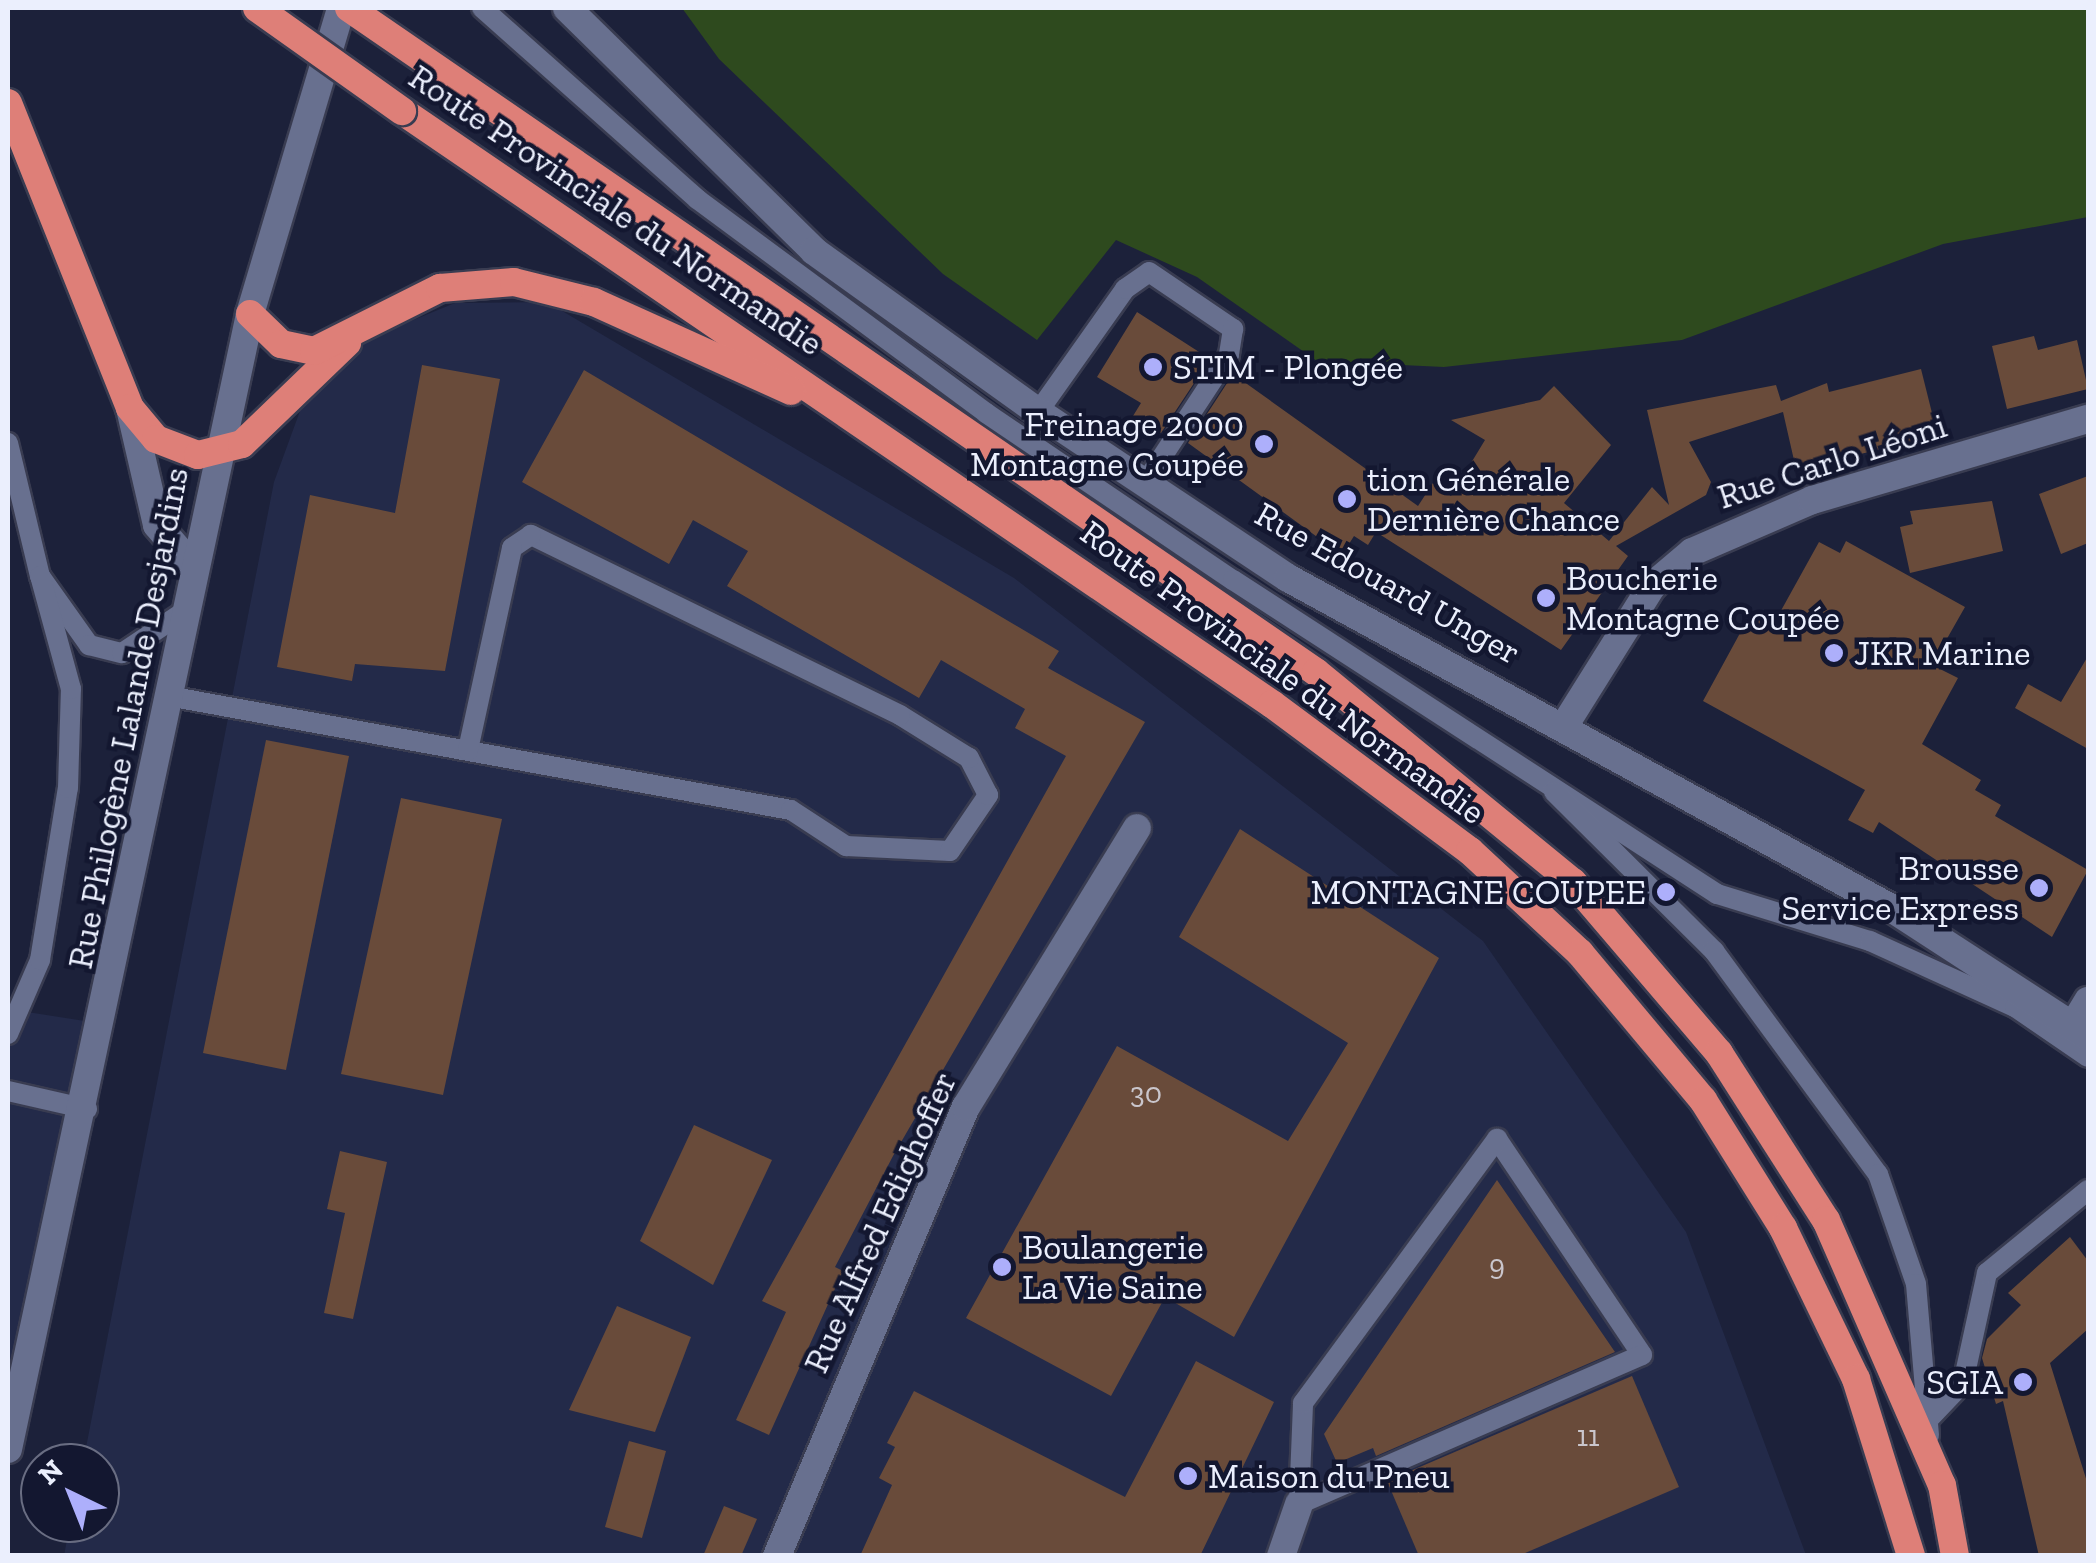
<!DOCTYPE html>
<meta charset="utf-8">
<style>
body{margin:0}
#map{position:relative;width:2096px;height:1563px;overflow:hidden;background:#1c213a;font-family:"Zilla Slab",serif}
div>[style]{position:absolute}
.built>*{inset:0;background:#232a49}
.green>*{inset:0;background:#2e4a1e}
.building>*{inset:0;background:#694b3a}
.roads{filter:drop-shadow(2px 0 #393c51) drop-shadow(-2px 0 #393c51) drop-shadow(0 2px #393c51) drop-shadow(0 -2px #393c51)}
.service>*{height:20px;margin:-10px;padding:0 10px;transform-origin:10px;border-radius:10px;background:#68708f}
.minor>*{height:28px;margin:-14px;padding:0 14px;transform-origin:14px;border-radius:14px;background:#68708f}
.tertiary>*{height:28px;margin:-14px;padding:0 14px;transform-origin:14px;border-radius:14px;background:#68708f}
.trunk>*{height:28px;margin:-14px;padding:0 14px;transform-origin:14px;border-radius:14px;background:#de7f78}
.bridges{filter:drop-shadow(2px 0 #393c51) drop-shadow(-2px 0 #393c51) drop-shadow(0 2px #393c51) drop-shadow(0 -2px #393c51)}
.trunk-bridge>*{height:28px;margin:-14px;padding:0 14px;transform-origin:14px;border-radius:14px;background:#de7f78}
.dots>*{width:28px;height:28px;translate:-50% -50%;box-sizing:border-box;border:5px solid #131730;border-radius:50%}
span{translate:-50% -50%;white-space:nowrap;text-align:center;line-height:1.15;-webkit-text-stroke:9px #131730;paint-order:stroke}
.number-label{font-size:30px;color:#cac6cc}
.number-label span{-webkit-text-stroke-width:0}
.street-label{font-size:35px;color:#ebeffd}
.poi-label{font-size:35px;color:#ebeffd}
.left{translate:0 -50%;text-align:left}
.right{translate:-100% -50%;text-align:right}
.frame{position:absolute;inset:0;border:10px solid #ebeffd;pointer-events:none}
.north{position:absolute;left:20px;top:1443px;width:100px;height:100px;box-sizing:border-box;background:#131730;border:2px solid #696d82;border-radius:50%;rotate:317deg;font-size:28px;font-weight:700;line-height:40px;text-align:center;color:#ebeffd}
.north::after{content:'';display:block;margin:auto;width:35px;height:45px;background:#adaffb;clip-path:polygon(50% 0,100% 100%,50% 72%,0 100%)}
</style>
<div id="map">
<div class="built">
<div style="clip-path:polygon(547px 302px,1014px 578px,1483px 941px,1686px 1232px,1806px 1555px,64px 1556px,70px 1523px,100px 1523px,100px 1463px,83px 1463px,274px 482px,300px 411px,367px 339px,455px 303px)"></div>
<div style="clip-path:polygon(8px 1009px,104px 1024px,8px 1449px)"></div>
</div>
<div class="green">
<div style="clip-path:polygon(682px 8px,2088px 8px,2088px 217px,1943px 244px,1682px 340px,1444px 367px,1317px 361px,1197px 277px,1116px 240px,1037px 340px,943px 274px,719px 59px)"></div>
</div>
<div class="building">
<div style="clip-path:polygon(1137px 312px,1210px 359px,1161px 433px,1133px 416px,1141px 403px,1097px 377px)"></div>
<div style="clip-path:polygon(2034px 336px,2038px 350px,2077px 340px,2088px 389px,2007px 409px,1992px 346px)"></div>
<div style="clip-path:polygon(422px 365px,500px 379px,445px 671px,355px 664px,352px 681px,277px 667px,310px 495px,395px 513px)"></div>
<div style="clip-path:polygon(1921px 369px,1934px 421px,1912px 426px,1916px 441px,1796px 469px,1783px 412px,1689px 442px,1711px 482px,1706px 495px,1616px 546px,1628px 556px,1561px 650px,1376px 532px,1368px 545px,1354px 536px,1342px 555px,1188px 443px,1233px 374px,1418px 506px,1433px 483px,1451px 496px,1485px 440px,1451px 420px,1540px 400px,1554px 386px,1611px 445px,1564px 503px,1609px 541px,1652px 487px,1669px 505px,1647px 410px,1776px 385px,1781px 401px,1827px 383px,1829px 392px)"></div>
<div style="clip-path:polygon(584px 370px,1059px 651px,1048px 668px,1145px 722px,893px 1156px,835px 1267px,843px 1271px,769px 1435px,736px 1420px,786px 1312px,762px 1301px,1066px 756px,1015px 728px,1025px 709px,941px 660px,919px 698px,727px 586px,748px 551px,693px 520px,669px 564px,522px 482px)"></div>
<div style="clip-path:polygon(2088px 476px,2088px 543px,2061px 554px,2039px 494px)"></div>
<div style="clip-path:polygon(1992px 501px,2003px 551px,1910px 573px,1900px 527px,1913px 524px,1910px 511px)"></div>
<div style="clip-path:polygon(1846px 541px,1965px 607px,1932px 665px,1958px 678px,1922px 744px,1981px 780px,1975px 790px,2001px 805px,1995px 816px,2088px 870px,2052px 937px,1879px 822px,1873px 833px,1848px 820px,1865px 790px,1703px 701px,1751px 613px,1773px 625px,1819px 542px,1840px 553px)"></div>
<div style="clip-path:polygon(2088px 656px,2088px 749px,2015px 708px,2028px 684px,2061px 702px)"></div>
<div style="clip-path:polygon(266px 740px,349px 756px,286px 1070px,203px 1053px)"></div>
<div style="clip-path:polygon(401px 798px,502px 819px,443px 1095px,341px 1074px)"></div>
<div style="clip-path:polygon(1240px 829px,1439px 958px,1234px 1337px,1165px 1297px,1111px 1396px,966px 1318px,1117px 1046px,1288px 1141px,1348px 1043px,1179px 937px)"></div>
<div style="clip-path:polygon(694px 1125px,772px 1160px,713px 1285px,640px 1241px)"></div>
<div style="clip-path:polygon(340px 1151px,387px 1162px,353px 1319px,324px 1313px,345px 1213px,327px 1209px)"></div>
<div style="clip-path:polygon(1497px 1180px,1615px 1352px,1376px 1456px,1373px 1448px,1337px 1463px,1324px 1434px)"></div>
<div style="clip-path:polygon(2070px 1237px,2088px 1261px,2088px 1329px,2050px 1363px,2088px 1485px,2088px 1556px,2039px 1556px,2003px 1401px,1996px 1404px,1982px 1358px,1987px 1339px,2021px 1305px,2008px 1293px)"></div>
<div style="clip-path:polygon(617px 1306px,691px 1337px,655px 1432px,569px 1410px)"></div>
<div style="clip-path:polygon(1196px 1361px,1274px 1402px,1200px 1556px,860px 1556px,892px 1485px,879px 1478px,895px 1447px,887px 1443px,914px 1391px,1125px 1497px)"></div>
<div style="clip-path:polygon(1632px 1376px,1679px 1487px,1518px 1556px,1419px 1556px,1387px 1481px)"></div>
<div style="clip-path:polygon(629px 1441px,666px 1451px,642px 1538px,605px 1527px)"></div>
<div style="clip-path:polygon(724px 1506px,757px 1519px,741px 1556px,703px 1556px)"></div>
</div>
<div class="roads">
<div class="service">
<div style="left:482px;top:8px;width:288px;rotate:41.6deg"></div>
<div style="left:697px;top:199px;width:360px;rotate:36.5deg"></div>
<div style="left:986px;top:413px;width:298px;rotate:34.1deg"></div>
<div style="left:1233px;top:580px;width:577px;rotate:32.97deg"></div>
<div style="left:1717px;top:894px;width:160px;rotate:17.1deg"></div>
<div style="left:1870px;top:941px;width:159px;rotate:24.5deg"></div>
<div style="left:2015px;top:1007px;width:88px;rotate:34.4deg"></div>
<div style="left:1038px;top:412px;width:151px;rotate:-54.7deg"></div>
<div style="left:1125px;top:289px;width:29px;rotate:-35deg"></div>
<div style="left:1149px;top:272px;width:102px;rotate:34.2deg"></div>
<div style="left:1233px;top:329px;width:26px;rotate:99deg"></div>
<div style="left:1229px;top:355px;width:153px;rotate:123.3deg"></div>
<div style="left:8px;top:443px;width:137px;rotate:76.5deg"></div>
<div style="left:40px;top:576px;width:85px;rotate:54.6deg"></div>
<div style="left:89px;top:645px;width:34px;rotate:14deg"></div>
<div style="left:122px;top:653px;width:76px;rotate:-33.7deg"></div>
<div style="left:168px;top:696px;width:633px;rotate:10.37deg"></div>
<div style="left:791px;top:810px;width:66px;rotate:33.2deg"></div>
<div style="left:846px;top:846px;width:104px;rotate:2.8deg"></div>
<div style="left:950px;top:851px;width:68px;rotate:-55.8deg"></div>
<div style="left:988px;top:795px;width:42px;rotate:-117.2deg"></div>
<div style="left:969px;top:758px;width:81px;rotate:-148.1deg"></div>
<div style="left:900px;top:715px;width:411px;rotate:-154deg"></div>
<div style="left:531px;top:535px;width:23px;rotate:146deg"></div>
<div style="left:512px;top:548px;width:207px;rotate:102.3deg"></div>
<div style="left:1554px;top:792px;width:226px;rotate:44.8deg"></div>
<div style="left:1714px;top:951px;width:277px;rotate:53.7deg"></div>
<div style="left:1878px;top:1174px;width:116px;rotate:70.9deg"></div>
<div style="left:1916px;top:1284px;width:152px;rotate:85.1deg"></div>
<div style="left:8px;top:1034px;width:81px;rotate:-66.6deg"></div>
<div style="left:40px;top:960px;width:174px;rotate:-80.8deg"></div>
<div style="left:68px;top:788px;width:99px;rotate:-88.3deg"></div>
<div style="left:71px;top:689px;width:117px;rotate:-105.3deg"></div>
<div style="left:8px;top:1091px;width:81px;rotate:12.8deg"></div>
<div style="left:1497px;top:1139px;width:260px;rotate:56.1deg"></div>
<div style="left:1642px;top:1355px;width:374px;rotate:156.5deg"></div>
<div style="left:1299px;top:1504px;width:101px;rotate:-87.7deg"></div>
<div style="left:1303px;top:1403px;width:328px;rotate:-53.7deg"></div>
<div style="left:1922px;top:1426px;width:59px;rotate:-46.4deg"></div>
<div style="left:1963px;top:1383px;width:113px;rotate:-77.7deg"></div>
<div style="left:1987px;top:1273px;width:131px;rotate:-39.4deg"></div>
</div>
<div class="minor">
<div style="left:1566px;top:723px;width:162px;rotate:-57.9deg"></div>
<div style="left:1652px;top:586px;width:52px;rotate:-40.4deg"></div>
<div style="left:1692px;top:552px;width:131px;rotate:-23.4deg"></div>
<div style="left:1812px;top:500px;width:288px;rotate:-16.4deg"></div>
<div style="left:2074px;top:1024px;width:27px;rotate:-59deg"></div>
<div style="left:777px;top:1556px;width:487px;rotate:-67.2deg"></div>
<div style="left:966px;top:1107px;width:327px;rotate:-58.5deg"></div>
<div style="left:1281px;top:1556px;width:55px;rotate:-70.9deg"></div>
</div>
<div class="tertiary">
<div style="left:567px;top:8px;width:346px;rotate:44.5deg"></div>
<div style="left:814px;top:251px;width:276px;rotate:35.7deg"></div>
<div style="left:1038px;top:412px;width:300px;rotate:33.6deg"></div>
<div style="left:1288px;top:578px;width:687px;rotate:28.69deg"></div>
<div style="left:1891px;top:908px;width:235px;rotate:33deg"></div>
<div style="left:130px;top:408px;width:120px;rotate:77deg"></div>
<div style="left:157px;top:525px;width:57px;rotate:49.3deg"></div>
<div style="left:8px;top:1449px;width:1161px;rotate:-77.96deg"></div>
<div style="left:250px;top:314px;width:319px;rotate:-73.4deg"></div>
</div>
<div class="trunk">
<div style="left:349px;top:8px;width:1173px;rotate:34.48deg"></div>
<div style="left:1316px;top:672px;width:332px;rotate:39.3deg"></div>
<div style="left:1573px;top:882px;width:225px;rotate:49.5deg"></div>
<div style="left:1719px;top:1053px;width:198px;rotate:57.4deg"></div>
<div style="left:1826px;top:1220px;width:289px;rotate:66.4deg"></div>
<div style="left:1942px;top:1485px;width:72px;rotate:79.6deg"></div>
<div style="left:8px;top:103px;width:328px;rotate:68.2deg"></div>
<div style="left:130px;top:408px;width:40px;rotate:50deg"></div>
<div style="left:156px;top:439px;width:45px;rotate:20.9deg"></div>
<div style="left:198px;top:455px;width:45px;rotate:-14deg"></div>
<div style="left:242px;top:444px;width:146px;rotate:-43.9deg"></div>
<div style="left:402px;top:111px;width:1053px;rotate:34.28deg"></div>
<div style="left:1272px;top:704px;width:247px;rotate:36.6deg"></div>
<div style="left:1470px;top:851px;width:150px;rotate:42.8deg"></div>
<div style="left:1580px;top:953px;width:192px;rotate:50.1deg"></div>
<div style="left:1703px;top:1100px;width:151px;rotate:58deg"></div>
<div style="left:1783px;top:1228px;width:168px;rotate:64.2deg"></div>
<div style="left:1856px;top:1379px;width:185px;rotate:72.7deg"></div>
<div style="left:250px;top:314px;width:43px;rotate:44.1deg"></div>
<div style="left:281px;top:344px;width:34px;rotate:12deg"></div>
<div style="left:314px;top:351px;width:141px;rotate:-26.6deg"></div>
<div style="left:440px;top:288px;width:74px;rotate:-4.6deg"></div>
<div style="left:514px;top:282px;width:82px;rotate:14deg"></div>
<div style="left:594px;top:302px;width:216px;rotate:24.3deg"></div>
</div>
</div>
<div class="bridges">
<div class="trunk-bridge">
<div style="left:257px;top:8px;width:178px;rotate:35.4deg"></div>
</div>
</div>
<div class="dots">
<div style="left:1153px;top:367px;background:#adaffb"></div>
<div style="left:1264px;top:444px;background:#adaffb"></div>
<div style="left:1347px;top:499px;background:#adaffb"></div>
<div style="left:1546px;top:598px;background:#adaffb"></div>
<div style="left:1834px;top:653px;background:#adaffb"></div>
<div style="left:2039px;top:888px;background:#adaffb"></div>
<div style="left:1666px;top:892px;background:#adaffb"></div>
<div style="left:1002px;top:1267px;background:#adaffb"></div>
<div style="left:2023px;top:1382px;background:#adaffb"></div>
<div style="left:1188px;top:1476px;background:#adaffb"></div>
</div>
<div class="number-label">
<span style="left:1146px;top:1093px">30</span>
<span style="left:1497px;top:1265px">9</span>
<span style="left:1588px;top:1436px">11</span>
</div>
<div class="street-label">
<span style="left:616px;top:210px;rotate:34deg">Route Provinciale du Normandie</span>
<span style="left:1832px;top:461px;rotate:-18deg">Rue Carlo Léoni</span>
<span style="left:1388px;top:583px;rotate:29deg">Rue Edouard Unger</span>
<span style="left:1283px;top:672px;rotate:36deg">Route Provinciale du Normandie</span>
<span style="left:128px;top:718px;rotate:-79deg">Rue Philogène Lalande Desjardins</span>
<span style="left:880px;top:1222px;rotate:-66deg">Rue Alfred Edighoffer</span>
</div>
<div class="poi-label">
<span class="left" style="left:1173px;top:367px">STIM - Plongée</span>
<span class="right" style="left:1244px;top:444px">Freinage 2000<br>Montagne Coupée</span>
<span class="left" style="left:1367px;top:499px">tion Générale<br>Dernière Chance</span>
<span class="left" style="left:1566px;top:598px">Boucherie<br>Montagne Coupée</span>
<span class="left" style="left:1854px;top:653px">JKR Marine</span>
<span class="right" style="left:2019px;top:888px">Brousse<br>Service Express</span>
<span class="right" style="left:1646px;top:892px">MONTAGNE COUPEE</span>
<span class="left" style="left:1022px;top:1267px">Boulangerie<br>La Vie Saine</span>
<span class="right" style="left:2003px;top:1382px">SGIA</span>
<span class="left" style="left:1208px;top:1476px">Maison du Pneu</span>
</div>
<div class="frame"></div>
<div class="north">N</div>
</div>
